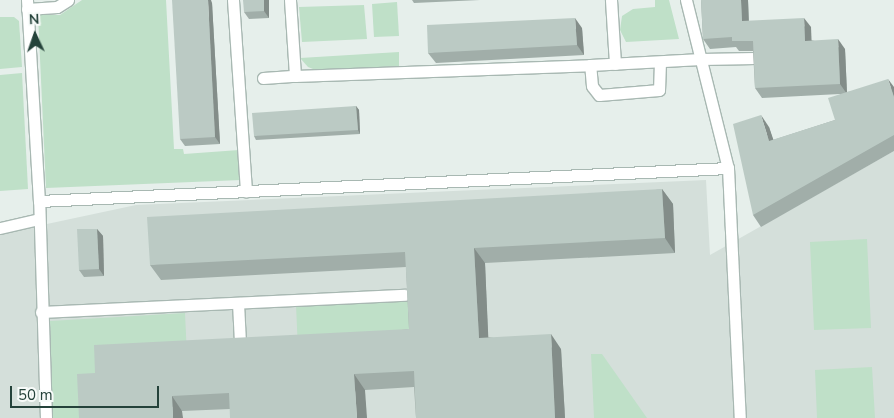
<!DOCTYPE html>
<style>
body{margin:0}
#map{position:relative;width:894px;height:418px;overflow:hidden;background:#e6efeb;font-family:"Nunito Sans",sans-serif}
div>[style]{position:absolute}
.built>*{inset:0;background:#d4dfda}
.green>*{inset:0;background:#bfe0c8}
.roads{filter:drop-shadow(1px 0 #a8b8b2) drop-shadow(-1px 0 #a8b8b2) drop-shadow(0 1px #a8b8b2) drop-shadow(0 -1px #a8b8b2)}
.service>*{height:11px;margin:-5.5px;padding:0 5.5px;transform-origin:5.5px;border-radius:5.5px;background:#fff}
.wall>*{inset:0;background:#a1aea9}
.shaded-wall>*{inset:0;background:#838d89}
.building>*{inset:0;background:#bbcac4}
span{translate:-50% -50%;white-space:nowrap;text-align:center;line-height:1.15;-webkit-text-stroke:4px #f7fbf9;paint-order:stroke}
.north{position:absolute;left:10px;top:10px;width:50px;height:50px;-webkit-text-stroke:4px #f7fbf9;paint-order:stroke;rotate:357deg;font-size:14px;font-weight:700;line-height:20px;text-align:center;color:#24423a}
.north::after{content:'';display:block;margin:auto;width:18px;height:22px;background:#24423a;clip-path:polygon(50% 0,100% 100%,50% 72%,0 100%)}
.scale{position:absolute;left:10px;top:386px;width:149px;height:22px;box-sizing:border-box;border:2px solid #24423a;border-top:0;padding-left:6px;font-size:15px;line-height:18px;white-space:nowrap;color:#24423a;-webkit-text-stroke:4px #f7fbf9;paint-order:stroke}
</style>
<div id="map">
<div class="built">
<div style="clip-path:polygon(894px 151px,894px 418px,0 418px,0 234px,136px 205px,706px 180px,710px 255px)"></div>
</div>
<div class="green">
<div style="clip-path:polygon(82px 0,166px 0,174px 149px,183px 149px,184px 154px,239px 150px,241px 180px,46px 188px,38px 15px,60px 15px)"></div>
<div style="clip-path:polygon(655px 0,669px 0,679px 39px,626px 42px,620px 30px,622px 16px,633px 9px,655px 7px)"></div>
<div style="clip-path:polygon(397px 2px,399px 36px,374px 37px,372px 4px)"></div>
<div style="clip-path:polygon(364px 5px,367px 39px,302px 42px,299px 7px)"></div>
<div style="clip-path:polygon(0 17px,14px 17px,19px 21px,22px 67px,0 69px)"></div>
<div style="clip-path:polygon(399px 52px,399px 66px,318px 71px,308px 67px,300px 58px)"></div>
<div style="clip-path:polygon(22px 73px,28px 189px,0 191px,0 75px)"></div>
<div style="clip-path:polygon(867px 239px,871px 328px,814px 330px,810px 242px)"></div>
<div style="clip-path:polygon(409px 299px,420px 344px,298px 350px,296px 305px)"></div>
<div style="clip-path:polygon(185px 313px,187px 356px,89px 418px,53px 418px,50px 321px)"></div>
<div style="clip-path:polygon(591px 354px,602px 354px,647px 418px,594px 418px)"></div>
<div style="clip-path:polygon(872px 367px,875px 418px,817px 418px,815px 370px)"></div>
</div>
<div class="roads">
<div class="service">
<div style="left:27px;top:0;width:201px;rotate:86.6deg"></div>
<div style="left:233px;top:0;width:192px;rotate:86.1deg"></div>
<div style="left:290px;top:0;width:76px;rotate:86.2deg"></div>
<div style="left:295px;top:76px;width:295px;rotate:-2.1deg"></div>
<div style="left:611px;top:0;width:64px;rotate:86.4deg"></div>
<div style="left:686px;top:0;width:173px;rotate:76deg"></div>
<div style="left:728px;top:168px;width:250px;rotate:87.3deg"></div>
<div style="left:27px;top:9px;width:30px;rotate:-4deg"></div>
<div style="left:57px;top:7px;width:13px;rotate:-32deg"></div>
<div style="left:660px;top:62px;width:28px;rotate:92deg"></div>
<div style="left:659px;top:90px;width:60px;rotate:175.2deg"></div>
<div style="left:599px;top:95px;width:11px;rotate:-128deg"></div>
<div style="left:592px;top:86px;width:21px;rotate:-95deg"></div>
<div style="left:590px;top:65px;width:111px;rotate:-3.1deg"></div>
<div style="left:701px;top:59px;width:54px;rotate:-1.1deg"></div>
<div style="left:263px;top:78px;width:32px;rotate:-4deg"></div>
<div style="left:0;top:228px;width:40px;rotate:-13deg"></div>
<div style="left:238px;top:303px;width:40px;rotate:87.1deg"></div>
<div style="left:41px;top:312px;width:364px;rotate:-2.7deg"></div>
<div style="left:46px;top:418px;width:217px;rotate:-91.8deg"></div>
<div style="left:39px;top:201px;width:690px;rotate:-2.74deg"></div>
</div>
</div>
<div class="wall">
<div style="clip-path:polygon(269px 0,269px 18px,249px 19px,244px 12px)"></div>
<div style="clip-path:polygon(412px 0,480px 0,414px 3px)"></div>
<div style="clip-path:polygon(701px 0,748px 0,749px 21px,811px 27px,811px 40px,845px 49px,847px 92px,894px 87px,894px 151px,761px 227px,753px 215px,769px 127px,773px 140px,835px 120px,840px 94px,762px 98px,755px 88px,753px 51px,739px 51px,736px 47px,710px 49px,703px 39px)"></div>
<div style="clip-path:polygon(212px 3px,220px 144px,185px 146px,180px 139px)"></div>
<div style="clip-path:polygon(582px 28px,584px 55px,436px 63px,428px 53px)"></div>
<div style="clip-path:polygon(356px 106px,359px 110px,360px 134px,256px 140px,254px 136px)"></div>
<div style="clip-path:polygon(662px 189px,673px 204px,675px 253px,485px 263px,488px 337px,561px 349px,565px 418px,416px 418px,414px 387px,365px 390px,230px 409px,182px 411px,95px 373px,409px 329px,406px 267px,161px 280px,150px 265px)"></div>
<div style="clip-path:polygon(97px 229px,103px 236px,104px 276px,84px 277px,79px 270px)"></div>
</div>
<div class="shaded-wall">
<div style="clip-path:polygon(208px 0,211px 0,212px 3px,220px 144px,215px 137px)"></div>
<div style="clip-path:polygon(264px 0,269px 0,269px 18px,264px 11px)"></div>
<div style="clip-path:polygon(741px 0,748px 0,749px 31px,742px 21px)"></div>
<div style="clip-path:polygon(575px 18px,582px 28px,584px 55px,577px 45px)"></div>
<div style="clip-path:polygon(804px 18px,811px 27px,812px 51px,805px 41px)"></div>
<div style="clip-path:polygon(838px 39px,845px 49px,847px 94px,840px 84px)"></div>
<div style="clip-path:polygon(888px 79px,894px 87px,894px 97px)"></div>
<div style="clip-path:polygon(356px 106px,359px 110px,360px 134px,358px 130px)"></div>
<div style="clip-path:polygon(761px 115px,769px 127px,778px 153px,769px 141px)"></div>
<div style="clip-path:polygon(662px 189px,673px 204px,675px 253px,665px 238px)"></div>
<div style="clip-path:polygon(97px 229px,103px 236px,104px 276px,99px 269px)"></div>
<div style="clip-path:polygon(474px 248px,485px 263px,489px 353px,479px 338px)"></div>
<div style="clip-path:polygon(551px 334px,561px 349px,565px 418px,555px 418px)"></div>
<div style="clip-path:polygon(354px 374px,365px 390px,367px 418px,357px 418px)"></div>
<div style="clip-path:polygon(172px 396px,182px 411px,183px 418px,173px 418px)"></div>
</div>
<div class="building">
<div style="clip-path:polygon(172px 0,208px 0,215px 137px,180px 139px)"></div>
<div style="clip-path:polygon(243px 0,264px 0,264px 11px,244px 12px)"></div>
<div style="clip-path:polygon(701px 0,741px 0,742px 21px,804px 18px,805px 41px,838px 39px,840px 84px,755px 88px,753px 41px,732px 41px,732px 37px,703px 39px)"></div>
<div style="clip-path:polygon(575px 18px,577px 45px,428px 53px,427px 25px)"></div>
<div style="clip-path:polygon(888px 79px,894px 97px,894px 135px,753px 215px,733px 124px,761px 115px,769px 141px,835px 120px,828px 98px)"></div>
<div style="clip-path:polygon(356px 106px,358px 130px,254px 136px,252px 113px)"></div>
<div style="clip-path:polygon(662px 189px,665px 238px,474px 248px,479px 338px,551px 334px,555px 418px,416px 418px,414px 371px,354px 374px,357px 418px,230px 418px,229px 393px,172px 396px,173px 418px,79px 418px,77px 374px,95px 373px,94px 345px,409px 329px,405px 252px,150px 265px,147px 217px)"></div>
<div style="clip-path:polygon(77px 229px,97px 229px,99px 269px,79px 270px)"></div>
</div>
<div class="north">N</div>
<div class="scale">50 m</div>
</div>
